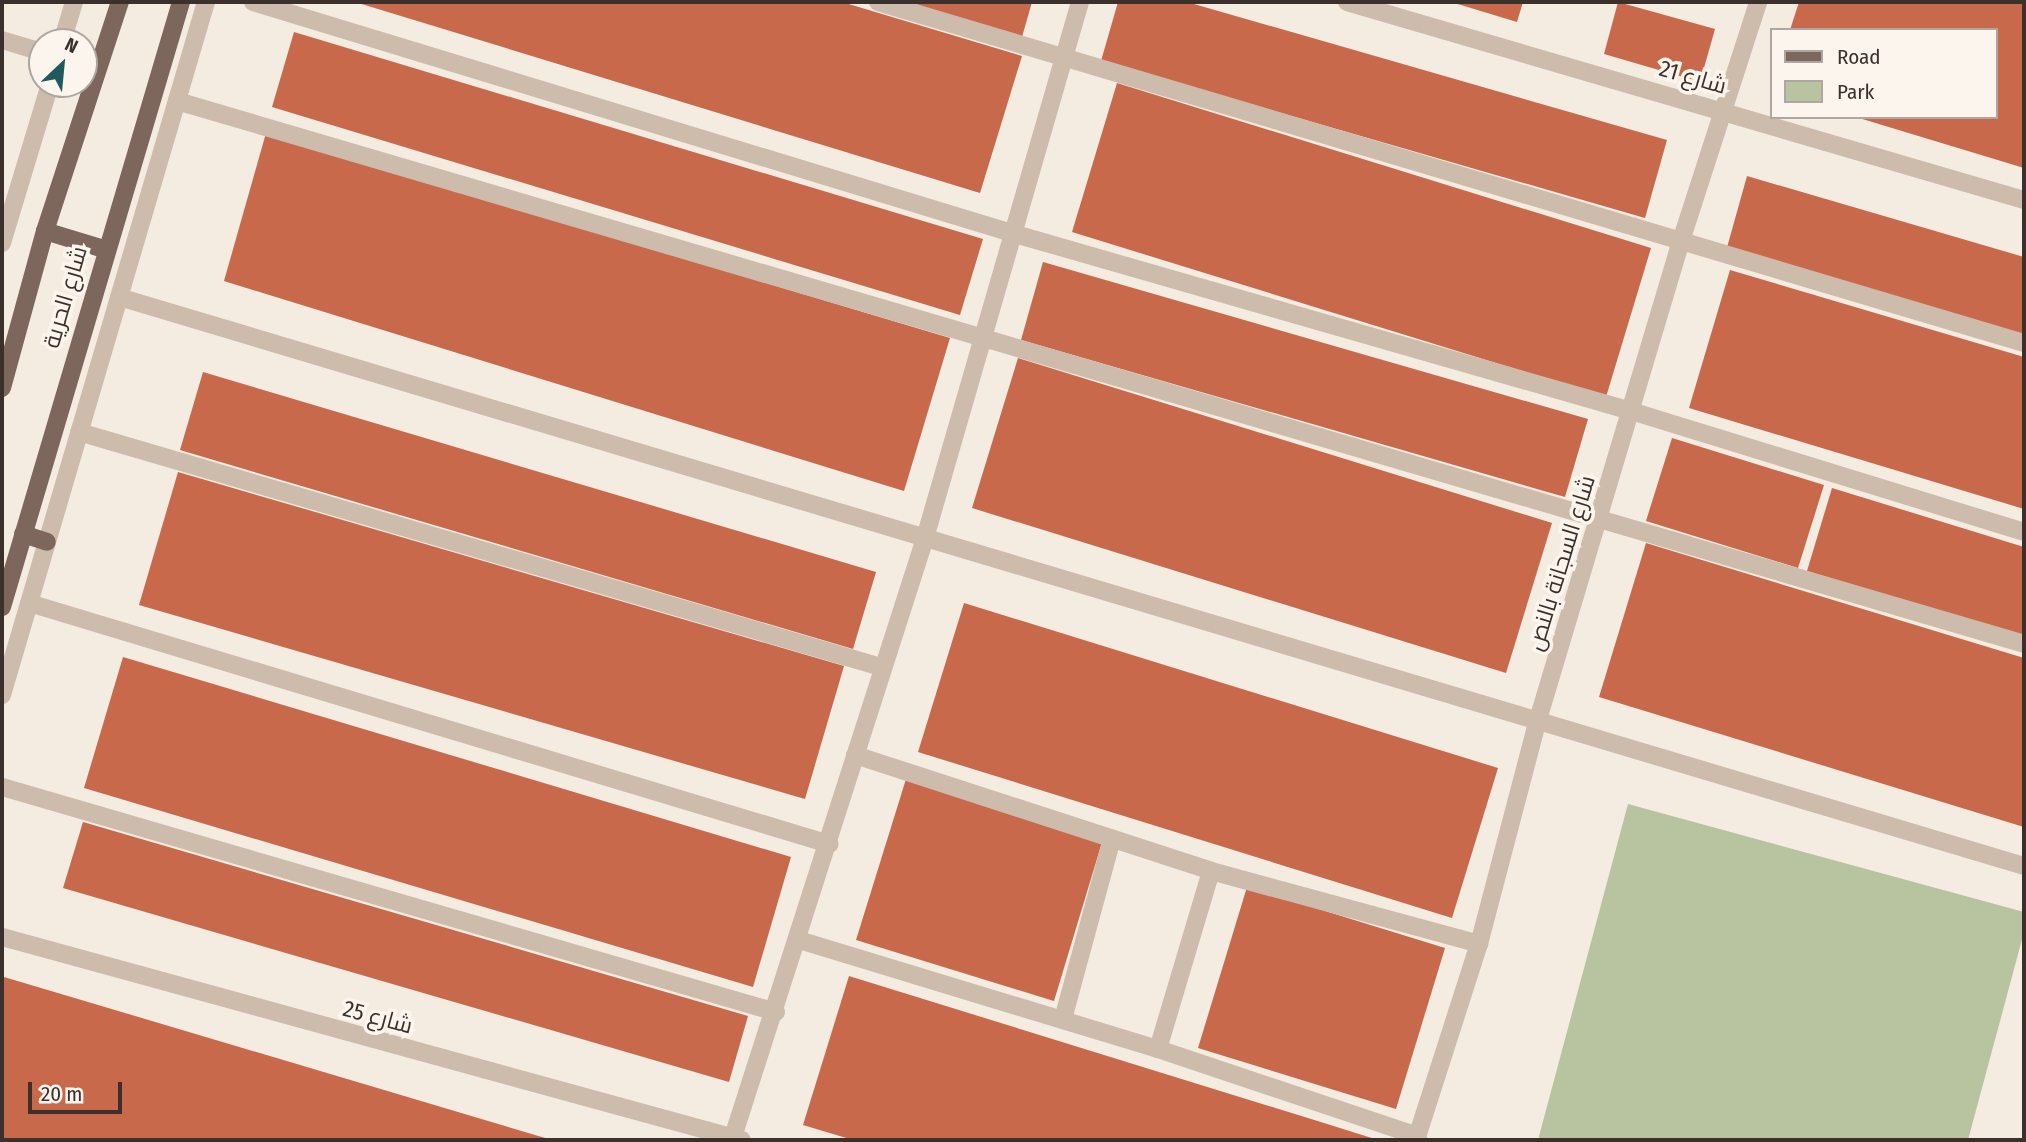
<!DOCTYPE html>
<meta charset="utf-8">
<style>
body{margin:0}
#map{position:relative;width:2026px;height:1142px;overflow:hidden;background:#f4ebe1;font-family:"Fira Sans Condensed",Cairo,sans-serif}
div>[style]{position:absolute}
.green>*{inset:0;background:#b8c4a0}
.building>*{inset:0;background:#c8694b}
.minor>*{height:18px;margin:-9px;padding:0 9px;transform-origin:9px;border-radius:9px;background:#cdbbac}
.tertiary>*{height:18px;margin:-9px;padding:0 9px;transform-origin:9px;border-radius:9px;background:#cdbbac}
.primary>*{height:18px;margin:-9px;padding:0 9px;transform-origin:9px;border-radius:9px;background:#7d675c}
span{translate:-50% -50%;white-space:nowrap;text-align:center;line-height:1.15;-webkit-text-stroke:7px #fbf5ee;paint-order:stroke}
.street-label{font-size:23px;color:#3b302b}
.frame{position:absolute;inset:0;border:4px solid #3b302b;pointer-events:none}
.legend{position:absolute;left:1770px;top:28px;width:228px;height:91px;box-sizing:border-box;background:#fbf5ee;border:2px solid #aea6a0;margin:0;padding:9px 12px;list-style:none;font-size:21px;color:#3b302b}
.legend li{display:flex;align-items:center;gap:14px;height:35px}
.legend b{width:35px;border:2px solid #aea6a0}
.north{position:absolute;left:28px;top:28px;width:70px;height:70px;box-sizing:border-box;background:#fbf5ee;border:2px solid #aea6a0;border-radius:50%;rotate:26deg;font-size:19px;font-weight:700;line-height:28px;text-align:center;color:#3b302b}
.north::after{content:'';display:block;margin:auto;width:24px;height:32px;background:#1f5a5e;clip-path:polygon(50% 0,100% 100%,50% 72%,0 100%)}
.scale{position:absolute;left:28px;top:1082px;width:94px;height:32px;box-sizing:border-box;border:4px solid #3b302b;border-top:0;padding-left:9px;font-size:21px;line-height:24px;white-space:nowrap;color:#3b302b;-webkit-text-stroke:5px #fbf5ee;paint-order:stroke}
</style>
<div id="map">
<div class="green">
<div style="clip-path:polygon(1628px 804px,2024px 912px,2024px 932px,1968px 1140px,1538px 1140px)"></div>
</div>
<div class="building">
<div style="clip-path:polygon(355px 2px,842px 2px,1022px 56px,980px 193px)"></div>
<div style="clip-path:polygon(908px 2px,1032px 2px,1022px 37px)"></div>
<div style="clip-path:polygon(1118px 2px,1187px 2px,1667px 140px,1645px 218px,1101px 61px)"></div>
<div style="clip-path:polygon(1451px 2px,1523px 2px,1517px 22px)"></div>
<div style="clip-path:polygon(1618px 2px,1715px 29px,1700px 82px,1604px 54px)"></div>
<div style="clip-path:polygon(1799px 2px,2024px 2px,2024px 168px,1859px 118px,1996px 117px,1996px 30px,1790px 30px)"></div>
<div style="clip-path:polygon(294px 32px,983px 239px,960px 315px,272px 107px)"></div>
<div style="clip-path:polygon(1117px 83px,1651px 248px,1606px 397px,1072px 232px)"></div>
<div style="clip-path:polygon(266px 133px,950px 338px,904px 491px,224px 281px)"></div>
<div style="clip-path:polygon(1747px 176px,2024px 257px,2024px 338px,1726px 251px)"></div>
<div style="clip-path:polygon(1043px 262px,1588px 419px,1565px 497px,1021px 340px)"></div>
<div style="clip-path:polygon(1730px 270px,2024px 357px,2024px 509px,1689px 408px)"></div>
<div style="clip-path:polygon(1018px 358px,1552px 523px,1506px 673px,972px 508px)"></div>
<div style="clip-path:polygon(203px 372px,876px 572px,853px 649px,180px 450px)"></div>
<div style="clip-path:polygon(1672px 438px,1824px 485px,1798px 568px,1646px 521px)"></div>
<div style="clip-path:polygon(178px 472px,844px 666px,805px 799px,139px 605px)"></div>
<div style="clip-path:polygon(1832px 488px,2024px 547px,2024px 637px,1807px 571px)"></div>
<div style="clip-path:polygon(1646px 543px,2024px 658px,2024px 827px,1599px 697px)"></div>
<div style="clip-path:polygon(964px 603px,1498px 768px,1452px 918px,918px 752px)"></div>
<div style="clip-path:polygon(123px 657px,791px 857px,753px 987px,84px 788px)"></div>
<div style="clip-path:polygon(906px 779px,1103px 839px,1054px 1001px,856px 940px)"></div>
<div style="clip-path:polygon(83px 822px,748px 1016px,729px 1082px,63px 888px)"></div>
<div style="clip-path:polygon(1247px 887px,1445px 948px,1396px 1109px,1198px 1048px)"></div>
<div style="clip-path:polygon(849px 976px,1324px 1123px,1378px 1140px,853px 1140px,803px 1125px)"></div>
<div style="clip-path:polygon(4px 977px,552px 1140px,2px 1140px)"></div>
</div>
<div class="minor">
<div style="left:253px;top:2px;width:797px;rotate:16.93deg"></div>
<div style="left:1015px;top:234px;width:641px;rotate:16.03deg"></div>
<div style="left:1631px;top:411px;width:411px;rotate:17.1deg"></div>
<div style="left:878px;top:2px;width:1196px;rotate:16.57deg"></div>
<div style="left:2px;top:40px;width:42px;rotate:16.7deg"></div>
<div style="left:177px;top:101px;width:1925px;rotate:16.38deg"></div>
<div style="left:119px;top:297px;width:1988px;rotate:16.63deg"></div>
<div style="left:79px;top:432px;width:836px;rotate:16.33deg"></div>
<div style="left:29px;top:603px;width:836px;rotate:16.76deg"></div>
<div style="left:855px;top:755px;width:374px;rotate:18deg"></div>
<div style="left:1211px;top:871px;width:278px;rotate:15.2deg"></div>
<div style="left:2px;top:787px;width:806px;rotate:16.21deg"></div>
<div style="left:2px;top:937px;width:767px;rotate:15.34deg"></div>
<div style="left:799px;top:940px;width:375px;rotate:16.9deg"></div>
<div style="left:1158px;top:1049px;width:274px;rotate:18.5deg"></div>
<div style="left:1063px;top:1019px;width:187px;rotate:-74.8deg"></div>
<div style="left:1158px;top:1049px;width:186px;rotate:-73.4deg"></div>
<div style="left:732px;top:1140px;width:632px;rotate:-72.22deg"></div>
<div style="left:925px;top:538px;width:558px;rotate:-73.87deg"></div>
</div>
<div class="tertiary">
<div style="left:1347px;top:2px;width:705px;rotate:16.3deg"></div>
<div style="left:62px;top:42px;width:42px;rotate:-73.3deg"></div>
<div style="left:2px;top:243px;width:166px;rotate:-73.2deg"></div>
<div style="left:2px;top:695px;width:722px;rotate:-73.6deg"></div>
<div style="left:1416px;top:1140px;width:206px;rotate:-72.2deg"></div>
<div style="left:1479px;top:944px;width:228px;rotate:-75.3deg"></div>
<div style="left:1537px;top:723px;width:503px;rotate:-73.37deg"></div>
<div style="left:1681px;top:241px;width:251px;rotate:-72.1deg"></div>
</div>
<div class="primary">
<div style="left:45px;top:231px;width:62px;rotate:17deg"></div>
<div style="left:2px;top:388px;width:163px;rotate:-74.7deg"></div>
<div style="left:45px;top:231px;width:241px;rotate:-71.9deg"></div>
<div style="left:23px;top:534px;width:25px;rotate:18deg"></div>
<div style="left:2px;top:607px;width:631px;rotate:-73.52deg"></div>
</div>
<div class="street-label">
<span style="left:1693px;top:77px;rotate:16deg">شارع 21</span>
<span style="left:65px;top:297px;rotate:-74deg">شارع الحرية</span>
<span style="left:1561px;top:563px;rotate:-73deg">شارع السجانة بالنص</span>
<span style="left:378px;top:1017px;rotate:15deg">شارع 25</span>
</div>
<div class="frame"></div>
<ul class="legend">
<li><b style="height:9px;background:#7d675c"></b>Road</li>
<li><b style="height:19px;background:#b8c4a0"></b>Park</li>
</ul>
<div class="north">N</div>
<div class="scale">20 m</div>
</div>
